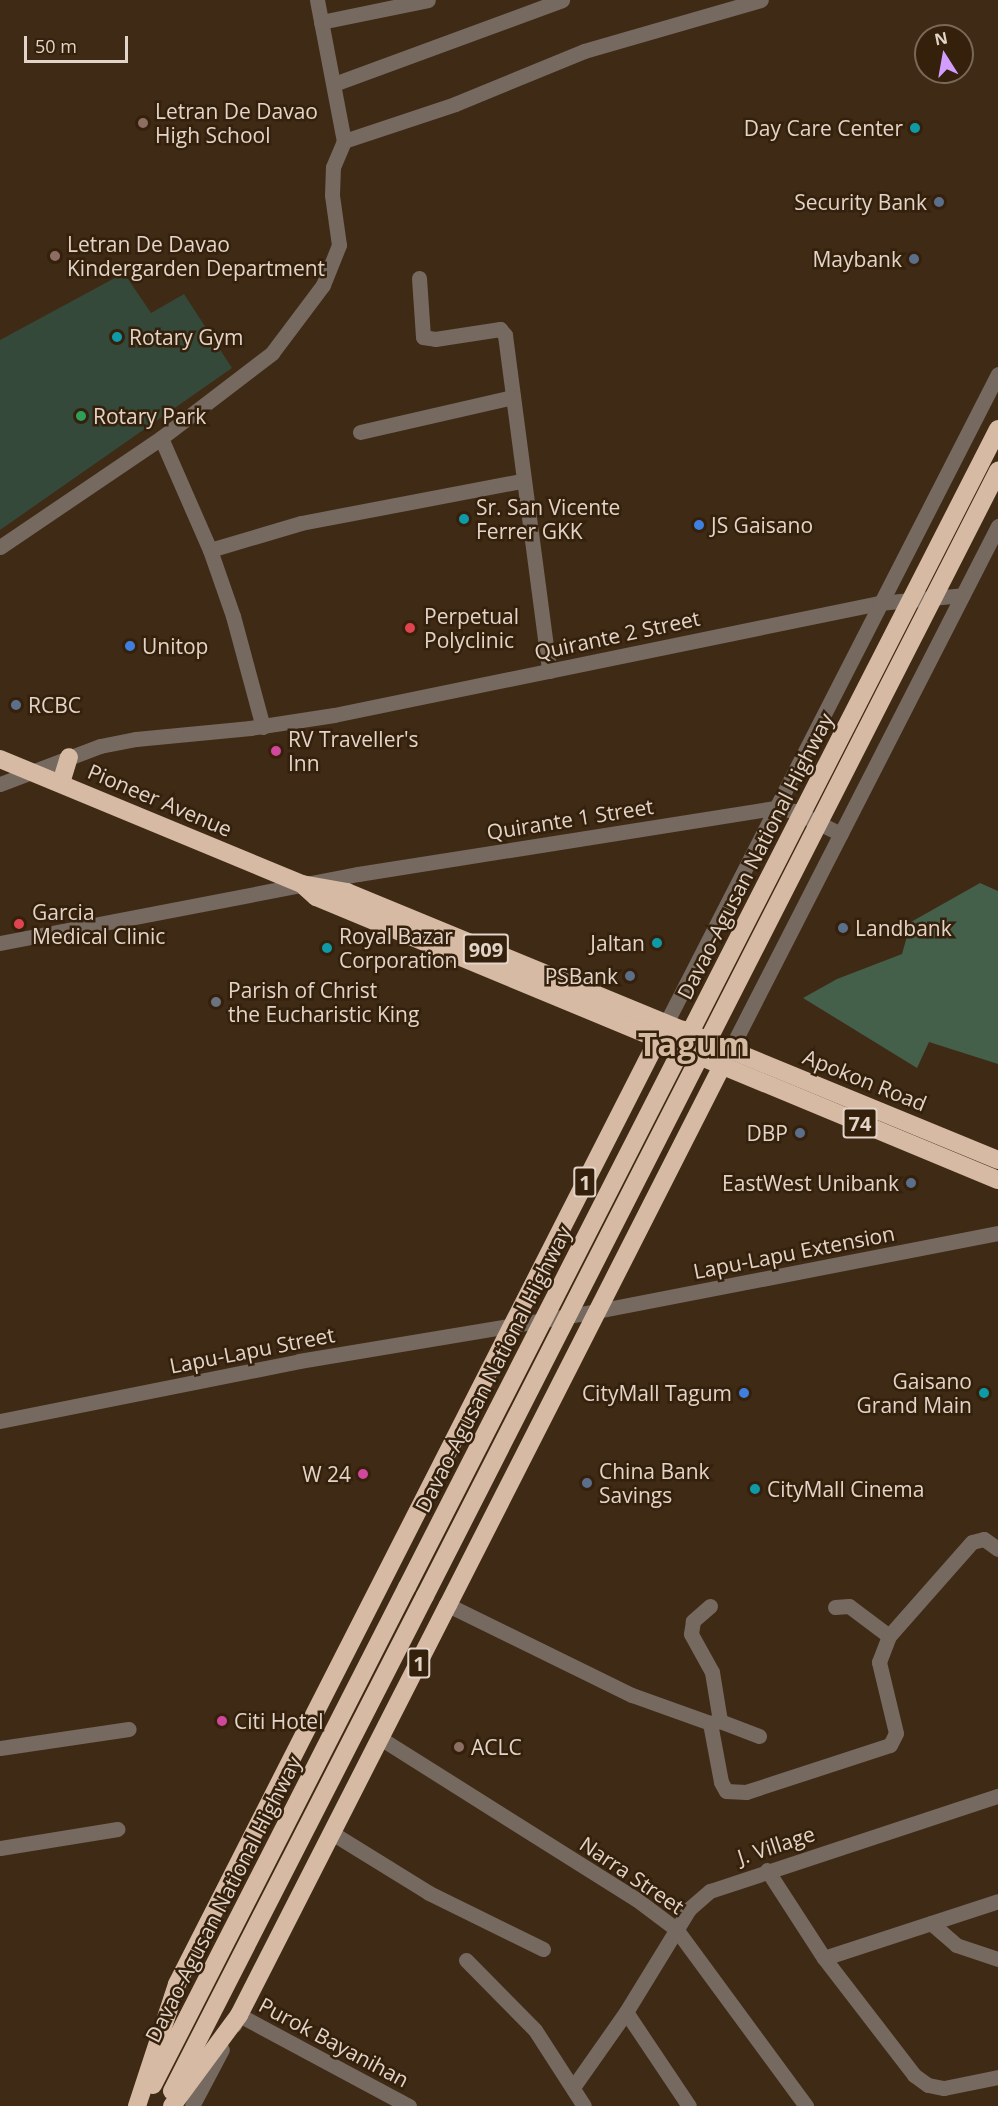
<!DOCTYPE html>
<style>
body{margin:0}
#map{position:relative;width:998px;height:2106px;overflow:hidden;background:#3f2a15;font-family:"Open Sans",sans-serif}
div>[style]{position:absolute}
.green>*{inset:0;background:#344939}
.forest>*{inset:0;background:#445f4a}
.minor>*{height:15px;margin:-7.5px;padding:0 7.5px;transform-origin:7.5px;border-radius:7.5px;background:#756960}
.highway>*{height:18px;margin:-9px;padding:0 9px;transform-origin:9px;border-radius:9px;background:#d7baa4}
.highway-bridge>*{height:18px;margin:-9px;padding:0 9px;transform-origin:9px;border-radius:9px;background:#d7baa4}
.dots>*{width:16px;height:16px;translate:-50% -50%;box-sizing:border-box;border:3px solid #34200b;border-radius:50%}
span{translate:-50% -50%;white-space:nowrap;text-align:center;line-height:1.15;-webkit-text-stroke:5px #34200b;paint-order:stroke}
.shield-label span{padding:2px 4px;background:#34200b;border:2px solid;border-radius:4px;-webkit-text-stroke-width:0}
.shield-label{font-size:20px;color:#e2d4c8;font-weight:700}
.poi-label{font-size:21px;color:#e2d4c8}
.left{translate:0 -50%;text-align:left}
.right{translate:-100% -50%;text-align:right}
.street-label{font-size:21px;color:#e2d4c8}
.town-label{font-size:33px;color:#d5baa2;font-weight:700}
.north{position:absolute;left:914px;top:24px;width:60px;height:60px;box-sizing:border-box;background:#34200b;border:2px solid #7a6857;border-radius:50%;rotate:349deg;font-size:16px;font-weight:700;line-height:24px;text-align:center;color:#e2d4c8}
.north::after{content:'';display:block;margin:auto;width:21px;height:27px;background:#d19dfe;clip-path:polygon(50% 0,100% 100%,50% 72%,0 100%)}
.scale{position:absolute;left:24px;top:36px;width:104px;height:27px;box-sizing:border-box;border:3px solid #e2d4c8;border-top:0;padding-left:8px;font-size:18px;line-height:21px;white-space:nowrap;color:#e2d4c8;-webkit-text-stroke:4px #34200b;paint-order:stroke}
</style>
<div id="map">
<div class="green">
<div style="clip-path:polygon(124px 273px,151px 313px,184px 294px,232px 368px,0 530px,0 340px)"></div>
</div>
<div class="forest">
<div style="clip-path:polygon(980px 883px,998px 891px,998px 1064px,929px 1042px,917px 1068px,803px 998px,837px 979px,902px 954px,911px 922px)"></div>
</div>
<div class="minor">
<div style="left:317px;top:0;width:144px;rotate:79.2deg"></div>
<div style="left:321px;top:22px;width:109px;rotate:-11.6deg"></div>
<div style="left:334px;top:84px;width:243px;rotate:-20.2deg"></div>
<div style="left:419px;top:278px;width:59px;rotate:86.1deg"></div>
<div style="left:423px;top:337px;width:12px;rotate:9deg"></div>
<div style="left:435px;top:339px;width:66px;rotate:-8.7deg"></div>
<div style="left:500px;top:329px;width:8px;rotate:50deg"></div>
<div style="left:505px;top:335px;width:339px;rotate:82.5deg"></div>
<div style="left:360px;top:432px;width:157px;rotate:-12.9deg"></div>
<div style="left:161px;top:438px;width:122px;rotate:66.4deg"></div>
<div style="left:210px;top:550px;width:70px;rotate:70.8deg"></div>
<div style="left:233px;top:616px;width:115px;rotate:74.9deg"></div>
<div style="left:0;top:547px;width:194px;rotate:-34.1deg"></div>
<div style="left:161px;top:438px;width:140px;rotate:-37.4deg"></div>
<div style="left:272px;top:353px;width:85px;rotate:-53.1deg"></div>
<div style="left:323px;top:285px;width:43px;rotate:-68.2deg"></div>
<div style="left:339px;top:245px;width:50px;rotate:-98deg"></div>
<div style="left:332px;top:195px;width:28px;rotate:-88deg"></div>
<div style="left:333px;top:167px;width:28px;rotate:-67deg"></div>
<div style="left:344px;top:141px;width:117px;rotate:-18.4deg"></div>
<div style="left:455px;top:104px;width:139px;rotate:-22.3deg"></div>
<div style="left:584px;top:51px;width:184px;rotate:-16.1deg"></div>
<div style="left:210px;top:550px;width:95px;rotate:-16.5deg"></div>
<div style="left:301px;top:523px;width:225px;rotate:-10.8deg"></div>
<div style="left:0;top:784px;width:107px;rotate:-20.8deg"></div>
<div style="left:100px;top:746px;width:37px;rotate:-11deg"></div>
<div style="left:136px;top:739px;width:115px;rotate:-5.5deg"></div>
<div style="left:250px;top:728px;width:85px;rotate:-8.8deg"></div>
<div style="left:334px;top:715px;width:556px;rotate:-11.61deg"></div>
<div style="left:879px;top:603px;width:84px;rotate:-5.4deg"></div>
<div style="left:0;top:943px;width:365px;rotate:-10.9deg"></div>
<div style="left:358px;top:874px;width:424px;rotate:-9deg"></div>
<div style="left:777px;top:808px;width:17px;rotate:10deg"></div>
<div style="left:794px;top:811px;width:52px;rotate:26.1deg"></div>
<div style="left:661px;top:1033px;width:740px;rotate:-62.92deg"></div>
<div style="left:725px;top:1060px;width:600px;rotate:-62.92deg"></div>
<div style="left:0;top:1421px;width:305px;rotate:-11.3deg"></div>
<div style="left:299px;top:1361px;width:302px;rotate:-9.5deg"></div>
<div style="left:597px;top:1311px;width:409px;rotate:-11deg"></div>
<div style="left:448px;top:1605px;width:205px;rotate:26.1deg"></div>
<div style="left:632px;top:1695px;width:83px;rotate:19.7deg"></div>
<div style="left:710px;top:1606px;width:23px;rotate:139deg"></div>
<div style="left:693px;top:1621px;width:13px;rotate:99deg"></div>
<div style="left:691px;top:1634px;width:43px;rotate:61.1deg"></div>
<div style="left:712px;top:1672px;width:50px;rotate:80.7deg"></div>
<div style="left:835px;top:1607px;width:14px;rotate:-4deg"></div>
<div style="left:849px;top:1606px;width:50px;rotate:36.9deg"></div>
<div style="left:759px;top:1736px;width:42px;rotate:-159deg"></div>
<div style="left:720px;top:1721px;width:10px;rotate:169deg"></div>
<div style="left:710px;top:1723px;width:60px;rotate:79.4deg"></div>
<div style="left:721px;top:1782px;width:10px;rotate:61deg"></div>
<div style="left:726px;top:1791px;width:20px;rotate:3deg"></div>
<div style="left:746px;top:1792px;width:151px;rotate:-18.1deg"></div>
<div style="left:890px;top:1745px;width:13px;rotate:-63deg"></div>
<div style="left:896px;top:1733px;width:73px;rotate:-103.5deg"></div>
<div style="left:879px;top:1662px;width:28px;rotate:-69deg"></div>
<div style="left:889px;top:1636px;width:125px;rotate:-48.6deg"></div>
<div style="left:972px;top:1542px;width:12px;rotate:-14deg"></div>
<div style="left:984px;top:1539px;width:17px;rotate:36deg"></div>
<div style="left:380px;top:1738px;width:302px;rotate:32.2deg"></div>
<div style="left:636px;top:1899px;width:50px;rotate:36.9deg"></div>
<div style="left:676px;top:1929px;width:220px;rotate:53.7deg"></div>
<div style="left:0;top:1748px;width:130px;rotate:-8.4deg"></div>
<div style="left:332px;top:1833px;width:114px;rotate:31.7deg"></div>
<div style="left:429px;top:1893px;width:127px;rotate:26.2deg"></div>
<div style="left:0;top:1848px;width:119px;rotate:-9.2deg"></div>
<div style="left:767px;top:1870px;width:105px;rotate:57.1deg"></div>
<div style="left:824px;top:1958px;width:148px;rotate:52.4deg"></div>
<div style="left:914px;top:2075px;width:17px;rotate:36deg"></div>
<div style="left:928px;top:2085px;width:16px;rotate:11deg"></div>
<div style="left:944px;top:2088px;width:55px;rotate:-11.5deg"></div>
<div style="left:931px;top:1923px;width:33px;rotate:41deg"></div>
<div style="left:956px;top:1945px;width:44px;rotate:18.4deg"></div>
<div style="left:824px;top:1958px;width:183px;rotate:-18.1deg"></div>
<div style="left:466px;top:1960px;width:98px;rotate:45.4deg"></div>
<div style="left:535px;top:2030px;width:90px;rotate:57.2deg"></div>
<div style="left:626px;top:2012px;width:113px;rotate:56.2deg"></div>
<div style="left:234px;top:2025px;width:11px;rotate:-63deg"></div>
<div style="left:239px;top:2015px;width:193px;rotate:28.2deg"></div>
<div style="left:574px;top:2086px;width:90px;rotate:-54.9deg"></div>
<div style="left:626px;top:2012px;width:121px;rotate:-58.5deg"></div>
<div style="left:689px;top:1909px;width:28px;rotate:-41deg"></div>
<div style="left:710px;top:1891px;width:303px;rotate:-18.3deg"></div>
<div style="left:192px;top:2106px;width:64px;rotate:-62.2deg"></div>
</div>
<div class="highway">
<div style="left:0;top:759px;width:327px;rotate:22.5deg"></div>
<div style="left:302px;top:884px;width:46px;rotate:10.1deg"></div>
<div style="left:347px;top:892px;width:704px;rotate:22.38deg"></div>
<div style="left:61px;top:783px;width:27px;rotate:-73deg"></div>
<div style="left:305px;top:887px;width:15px;rotate:42deg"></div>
<div style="left:316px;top:897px;width:738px;rotate:22.54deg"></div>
<div style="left:153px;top:2085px;width:559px;rotate:-62.98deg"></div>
<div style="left:172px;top:2091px;width:556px;rotate:-62.93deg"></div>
<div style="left:137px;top:2106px;width:128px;rotate:-71.8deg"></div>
<div style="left:177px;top:1984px;width:1060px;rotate:-63.02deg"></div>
<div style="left:658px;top:1039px;width:27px;rotate:-20deg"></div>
<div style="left:172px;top:2106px;width:113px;rotate:-53.6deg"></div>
<div style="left:239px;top:2015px;width:460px;rotate:-63deg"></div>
<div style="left:448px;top:1605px;width:605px;rotate:-63.05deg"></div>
<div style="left:722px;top:1066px;width:24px;rotate:-109deg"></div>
</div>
<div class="highway-bridge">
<div style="left:407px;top:1587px;width:1300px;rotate:-62.96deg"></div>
<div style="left:425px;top:1596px;width:1263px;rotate:-63.01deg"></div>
</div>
<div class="dots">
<div style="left:143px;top:123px;background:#8d6e63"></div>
<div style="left:915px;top:128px;background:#0f9aa8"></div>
<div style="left:939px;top:202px;background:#5c6f8a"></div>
<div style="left:55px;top:256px;background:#8d6e63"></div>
<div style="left:914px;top:259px;background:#5c6f8a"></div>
<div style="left:117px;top:337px;background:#0f9aa8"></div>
<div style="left:81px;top:416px;background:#2e9e5b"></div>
<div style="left:464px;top:519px;background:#0f9aa8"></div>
<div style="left:699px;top:525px;background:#3f7fe0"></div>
<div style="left:410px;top:628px;background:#e0444e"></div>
<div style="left:130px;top:646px;background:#3f7fe0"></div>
<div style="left:16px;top:705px;background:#5c6f8a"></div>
<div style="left:276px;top:751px;background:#d1479c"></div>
<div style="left:19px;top:924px;background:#e0444e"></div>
<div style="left:843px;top:928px;background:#5c6f8a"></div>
<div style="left:657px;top:943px;background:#0f9aa8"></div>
<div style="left:327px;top:948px;background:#0f9aa8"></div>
<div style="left:630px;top:976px;background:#5c6f8a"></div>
<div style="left:216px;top:1002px;background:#6b7280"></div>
<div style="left:800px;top:1133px;background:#5c6f8a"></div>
<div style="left:911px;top:1183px;background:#5c6f8a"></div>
<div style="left:744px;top:1393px;background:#3f7fe0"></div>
<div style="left:984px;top:1393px;background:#0f9aa8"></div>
<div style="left:363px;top:1474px;background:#d1479c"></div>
<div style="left:587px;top:1483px;background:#5c6f8a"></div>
<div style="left:755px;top:1489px;background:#0f9aa8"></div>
<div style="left:222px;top:1721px;background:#d1479c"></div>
<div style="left:459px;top:1747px;background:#8d6e63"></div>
</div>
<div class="shield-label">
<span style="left:486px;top:949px">909</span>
<span style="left:860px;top:1123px">74</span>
<span style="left:585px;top:1182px">1</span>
<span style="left:419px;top:1663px">1</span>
</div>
<div class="poi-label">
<span class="left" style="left:155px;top:123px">Letran De Davao<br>High School</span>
<span class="right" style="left:903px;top:128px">Day Care Center</span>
<span class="right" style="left:927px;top:202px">Security Bank</span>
<span class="left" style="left:67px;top:256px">Letran De Davao<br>Kindergarden Department</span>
<span class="right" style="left:902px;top:259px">Maybank</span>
<span class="left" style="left:129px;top:337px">Rotary Gym</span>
<span class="left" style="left:93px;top:416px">Rotary Park</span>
<span class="left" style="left:476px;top:519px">Sr. San Vicente<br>Ferrer GKK</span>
<span class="left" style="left:711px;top:525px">JS Gaisano</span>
<span class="left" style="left:424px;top:628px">Perpetual<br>Polyclinic</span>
<span class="left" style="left:142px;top:646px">Unitop</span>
<span class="left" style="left:28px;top:705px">RCBC</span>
<span class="left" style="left:288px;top:751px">RV Traveller's<br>Inn</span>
<span class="left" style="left:32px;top:924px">Garcia<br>Medical Clinic</span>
<span class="left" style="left:855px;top:928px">Landbank</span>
<span class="left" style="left:339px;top:948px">Royal Bazar<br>Corporation</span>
<span class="right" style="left:645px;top:943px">Jaltan</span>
<span class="right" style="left:618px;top:976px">PSBank</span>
<span class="left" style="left:228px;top:1002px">Parish of Christ<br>the Eucharistic King</span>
<span class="right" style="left:788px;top:1133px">DBP</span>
<span class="right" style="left:899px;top:1183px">EastWest Unibank</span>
<span class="right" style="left:972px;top:1393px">Gaisano<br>Grand Main</span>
<span class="right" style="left:732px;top:1393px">CityMall Tagum</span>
<span class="left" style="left:599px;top:1483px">China Bank<br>Savings</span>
<span class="right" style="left:351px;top:1474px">W 24</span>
<span class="left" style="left:767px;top:1489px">CityMall Cinema</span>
<span class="left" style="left:234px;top:1721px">Citi Hotel</span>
<span class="left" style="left:471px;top:1747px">ACLC</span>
</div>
<div class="street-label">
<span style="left:617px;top:635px;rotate:-12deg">Quirante 2 Street</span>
<span style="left:160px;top:800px;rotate:23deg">Pioneer Avenue</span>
<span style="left:570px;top:819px;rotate:-9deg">Quirante 1 Street</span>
<span style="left:755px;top:856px;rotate:-63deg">Davao-Agusan National Highway</span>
<span style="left:865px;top:1080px;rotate:22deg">Apokon Road</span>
<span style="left:794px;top:1252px;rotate:-11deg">Lapu-Lapu Extension</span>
<span style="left:252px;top:1350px;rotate:-11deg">Lapu-Lapu Street</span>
<span style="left:493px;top:1369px;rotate:-63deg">Davao-Agusan National Highway</span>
<span style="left:776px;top:1845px;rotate:-18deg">J. Village</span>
<span style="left:632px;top:1875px;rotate:34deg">Narra Street</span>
<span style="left:223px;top:1899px;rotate:-63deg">Davao-Agusan National Highway</span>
<span style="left:334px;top:2042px;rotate:28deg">Purok Bayanihan</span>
</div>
<div class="town-label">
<span style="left:694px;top:1044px">Tagum</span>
</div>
<div class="north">N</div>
<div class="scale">50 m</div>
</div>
